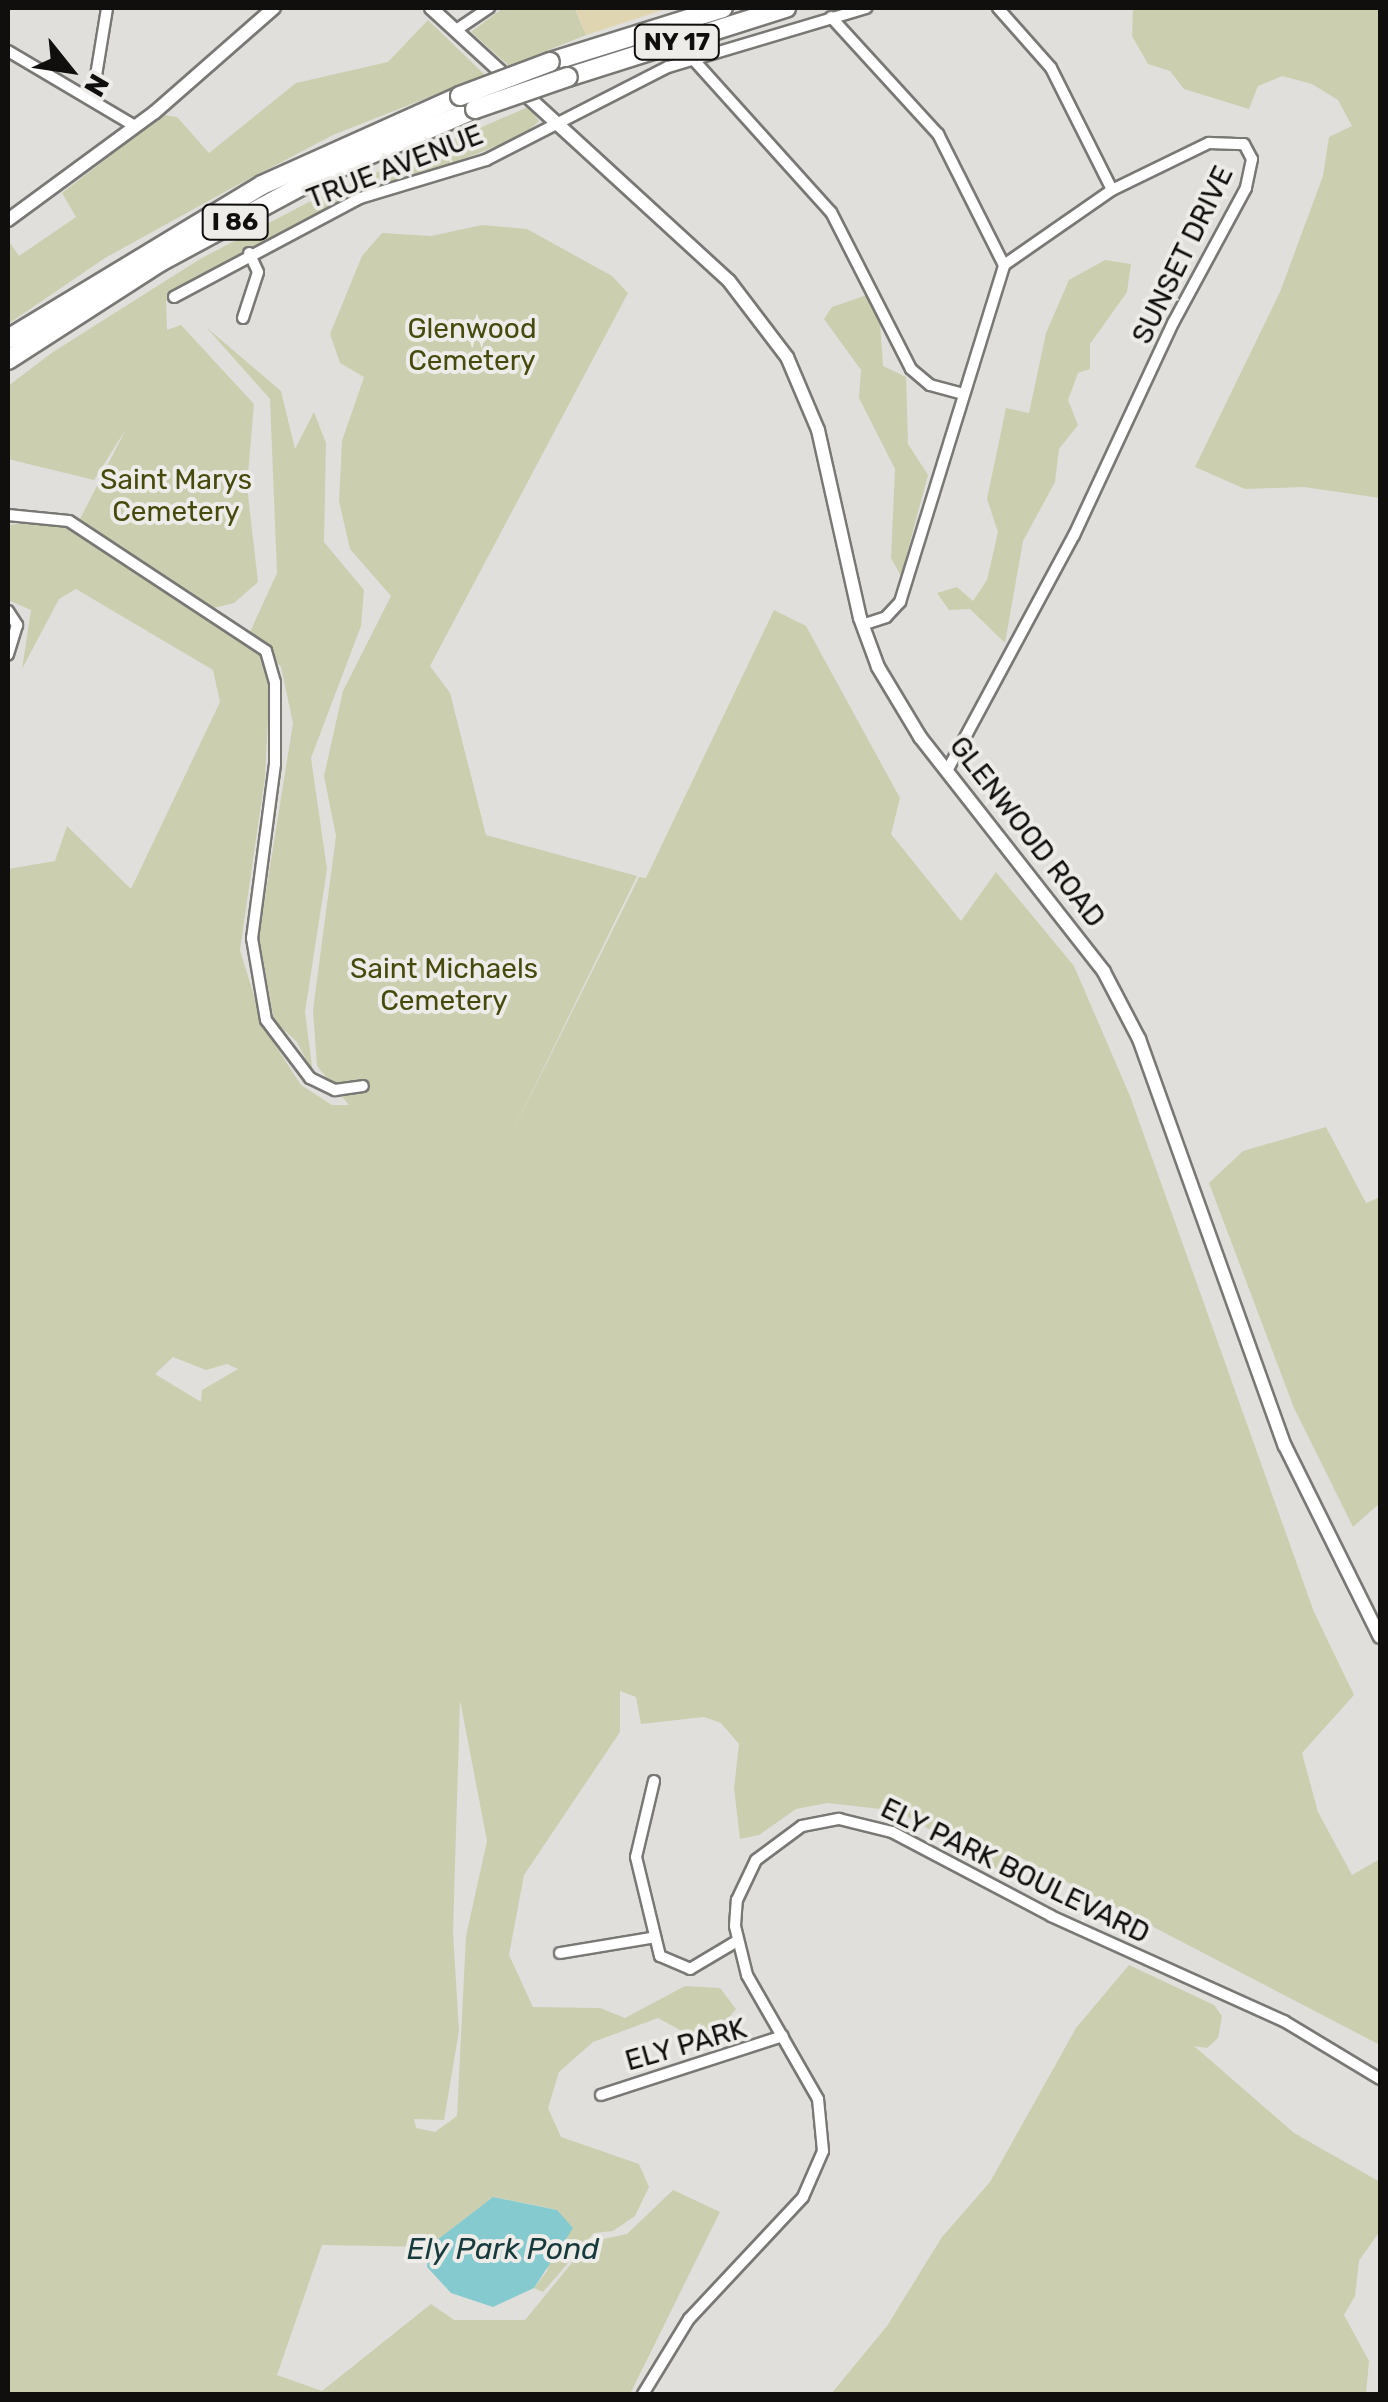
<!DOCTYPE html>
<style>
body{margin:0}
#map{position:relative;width:1388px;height:2402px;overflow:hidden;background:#e0dfdc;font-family:Rubik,sans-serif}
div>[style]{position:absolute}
.green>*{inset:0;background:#cbcfaf}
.sand>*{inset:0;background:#dfd6b1}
.water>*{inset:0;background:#84cace}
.roads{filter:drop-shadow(2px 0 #797875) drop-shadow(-2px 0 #797875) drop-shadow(0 2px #797875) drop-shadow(0 -2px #797875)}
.minor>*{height:10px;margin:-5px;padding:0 5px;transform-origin:5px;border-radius:5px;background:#fff}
.tertiary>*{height:12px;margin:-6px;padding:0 6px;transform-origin:6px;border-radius:6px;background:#fff}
.motorway>*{height:18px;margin:-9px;padding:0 9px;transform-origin:9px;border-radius:9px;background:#fff}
.bridges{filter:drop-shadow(2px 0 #797875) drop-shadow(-2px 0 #797875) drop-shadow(0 2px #797875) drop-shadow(0 -2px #797875)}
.motorway-bridge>*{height:18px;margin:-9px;padding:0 9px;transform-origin:9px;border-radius:9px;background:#fff}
span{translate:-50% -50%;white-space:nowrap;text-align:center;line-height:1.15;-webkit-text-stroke:8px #eeece9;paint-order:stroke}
.shield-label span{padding:2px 8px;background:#eeece9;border:2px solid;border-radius:8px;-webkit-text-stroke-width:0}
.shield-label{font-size:25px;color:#100f0e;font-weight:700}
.street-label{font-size:28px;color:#100f0e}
.park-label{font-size:28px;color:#464a0c}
.water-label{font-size:30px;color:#173a3c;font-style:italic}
.frame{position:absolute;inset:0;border:10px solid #100f0e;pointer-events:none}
.north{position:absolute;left:20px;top:20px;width:100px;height:100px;-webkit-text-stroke:8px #eeece9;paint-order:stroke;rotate:120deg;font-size:28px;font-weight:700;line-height:40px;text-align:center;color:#100f0e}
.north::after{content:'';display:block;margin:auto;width:35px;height:45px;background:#100f0e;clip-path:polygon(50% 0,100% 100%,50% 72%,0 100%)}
</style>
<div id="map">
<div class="green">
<div style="clip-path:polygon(503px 8px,580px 8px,575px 9px,586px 35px,509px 66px,471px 32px)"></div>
<div style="clip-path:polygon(1133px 8px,1380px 8px,1380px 498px,1304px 487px,1245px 489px,1195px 467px,1280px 292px,1323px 176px,1329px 137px,1352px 126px,1338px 100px,1312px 84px,1282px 76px,1258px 86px,1249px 109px,1184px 89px,1170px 71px,1148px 64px,1132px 36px)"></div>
<div style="clip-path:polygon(428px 20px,485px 75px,333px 135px,230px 189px,105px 258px,8px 324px,8px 240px,19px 256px,76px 217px,62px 193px,163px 115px,177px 117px,209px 153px,296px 83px,388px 62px)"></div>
<div style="clip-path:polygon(528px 107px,539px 121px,522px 136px,296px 224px,166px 300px,167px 330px,181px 325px,254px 404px,247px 486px,258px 582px,234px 603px,214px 608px,79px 521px,126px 429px,94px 480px,8px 459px,8px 386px,53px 352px,200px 259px,307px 203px)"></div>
<div style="clip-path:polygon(evenodd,482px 225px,527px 229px,612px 276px,628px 293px,430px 666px,450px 693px,486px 835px,637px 876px,507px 1143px,639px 877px,646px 878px,774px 610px,806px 626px,900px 798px,891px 834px,961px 921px,996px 872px,1074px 966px,1130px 1096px,1314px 1612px,1354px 1695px,1302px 1753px,1318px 1812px,1352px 1875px,1380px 1859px,1380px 2045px,1015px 1855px,1003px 1870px,1007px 1875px,898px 1811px,828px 1803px,796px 1809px,759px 1835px,740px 1839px,734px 1788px,739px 1744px,721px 1723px,704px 1717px,641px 1724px,636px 1697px,620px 1691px,620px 1732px,524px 1875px,509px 1955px,533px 2007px,600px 2008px,625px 2018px,685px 1986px,720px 1988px,736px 2009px,718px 2031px,698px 2040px,658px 2018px,593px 2042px,559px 2072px,548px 2108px,561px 2137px,639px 2164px,649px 2187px,635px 2216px,613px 2231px,594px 2233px,543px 2292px,534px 2288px,547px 2271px,557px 2210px,539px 2206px,493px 2197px,428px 2247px,322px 2245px,277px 2375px,322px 2391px,431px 2304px,454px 2320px,525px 2320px,589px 2242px,627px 2234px,673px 2190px,720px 2212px,630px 2394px,8px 2394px,8px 869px,55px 861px,67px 826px,131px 889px,220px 702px,213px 670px,76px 589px,59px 599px,22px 669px,31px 610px,8px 600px,8px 525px,52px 520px,115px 554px,259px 654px,270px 683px,265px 777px,240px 950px,264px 1028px,301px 1085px,332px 1105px,349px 1105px,317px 1066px,313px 1010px,336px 836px,324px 776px,343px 691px,391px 596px,350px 549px,339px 501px,342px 441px,364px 377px,340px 363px,330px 334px,362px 256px,382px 233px,431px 236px,482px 225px,173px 1357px,206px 1370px,227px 1364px,238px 1369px,202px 1390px,201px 1402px,155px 1374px,173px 1357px,482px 225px,460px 1700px,487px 1841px,466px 1936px,457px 2116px,435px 2132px,416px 2128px,414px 2119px,444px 2120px,459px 2031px,453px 1932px,460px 1700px)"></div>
<div style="clip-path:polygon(1105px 260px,1131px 264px,1127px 292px,1090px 344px,1090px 369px,1078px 373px,1068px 400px,1078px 425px,1059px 449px,1055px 482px,1023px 541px,1005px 643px,970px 609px,949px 610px,937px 593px,957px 587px,973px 601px,987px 580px,998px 532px,987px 499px,1006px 408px,1029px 413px,1046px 333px,1069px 280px)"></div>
<div style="clip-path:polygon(867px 295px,880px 323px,883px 366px,906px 377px,908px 444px,928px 475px,901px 576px,891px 558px,895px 469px,859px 398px,861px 370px,824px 319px,832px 307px)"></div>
<div style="clip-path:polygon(206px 327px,281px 391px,295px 449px,314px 412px,326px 443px,324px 542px,364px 590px,361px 626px,311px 758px,327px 869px,305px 1012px,313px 1074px,297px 1042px,274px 1021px,259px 935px,293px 723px,281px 667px,250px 632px,277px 573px,270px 399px)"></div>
<div style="clip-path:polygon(1326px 1127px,1366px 1203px,1380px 1197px,1380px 1503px,1353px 1527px,1294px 1408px,1209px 1183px,1243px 1151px)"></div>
<div style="clip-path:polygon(1129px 1965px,1214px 2005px,1222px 2016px,1218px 2038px,1207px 2048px,1194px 2046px,1294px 2133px,1380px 2182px,1380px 2231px,1359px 2261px,1355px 2296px,1344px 2315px,1369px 2361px,1366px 2394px,831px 2394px,887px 2326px,942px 2237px,990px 2182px,1076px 2028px)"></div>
</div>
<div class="sand">
<div style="clip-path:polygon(575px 8px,669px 8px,586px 35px)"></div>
</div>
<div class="water">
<div style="clip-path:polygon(493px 2197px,557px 2210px,573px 2228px,534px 2288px,493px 2307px,451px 2293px,427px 2267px,428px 2247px)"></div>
</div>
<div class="roads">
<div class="minor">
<div style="left:998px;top:8px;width:80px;rotate:48.5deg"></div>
<div style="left:1051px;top:68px;width:136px;rotate:63.4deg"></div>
<div style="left:831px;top:17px;width:159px;rotate:47.6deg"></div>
<div style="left:938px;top:134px;width:147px;rotate:63.3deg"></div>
<div style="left:456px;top:30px;width:40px;rotate:-34deg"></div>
<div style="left:8px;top:51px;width:147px;rotate:30.6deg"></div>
<div style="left:693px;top:59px;width:206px;rotate:48deg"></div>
<div style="left:831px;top:212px;width:176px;rotate:63deg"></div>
<div style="left:911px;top:369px;width:25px;rotate:40deg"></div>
<div style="left:930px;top:385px;width:34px;rotate:15deg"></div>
<div style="left:92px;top:100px;width:93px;rotate:-80.7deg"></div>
<div style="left:174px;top:297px;width:211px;rotate:-28deg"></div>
<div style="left:360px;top:198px;width:132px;rotate:-16.8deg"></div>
<div style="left:486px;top:160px;width:204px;rotate:-27.1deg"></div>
<div style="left:668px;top:67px;width:207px;rotate:-16.6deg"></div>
<div style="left:243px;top:318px;width:48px;rotate:-71.9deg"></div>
<div style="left:258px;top:272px;width:21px;rotate:-115deg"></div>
<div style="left:8px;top:515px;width:61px;rotate:5.6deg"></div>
<div style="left:69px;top:521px;width:236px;rotate:33.4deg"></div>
<div style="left:266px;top:651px;width:32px;rotate:74deg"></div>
<div style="left:275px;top:682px;width:82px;rotate:90deg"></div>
<div style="left:275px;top:764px;width:176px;rotate:97.5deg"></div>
<div style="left:252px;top:938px;width:83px;rotate:80.3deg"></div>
<div style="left:266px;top:1020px;width:73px;rotate:52.8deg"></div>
<div style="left:310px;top:1078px;width:28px;rotate:26deg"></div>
<div style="left:335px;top:1090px;width:28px;rotate:-8deg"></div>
<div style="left:8px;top:611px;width:17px;rotate:57deg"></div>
<div style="left:17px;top:625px;width:31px;rotate:107deg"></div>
<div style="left:862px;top:625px;width:25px;rotate:-18deg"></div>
<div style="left:886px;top:617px;width:21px;rotate:-47deg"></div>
<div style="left:900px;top:602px;width:353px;rotate:-72.8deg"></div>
<div style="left:1004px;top:265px;width:131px;rotate:-34.8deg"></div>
<div style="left:1112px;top:190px;width:108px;rotate:-25.9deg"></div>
<div style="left:1209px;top:143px;width:35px;rotate:2deg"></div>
<div style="left:1244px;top:144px;width:17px;rotate:62deg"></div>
<div style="left:1252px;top:159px;width:30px;rotate:102deg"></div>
<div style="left:1246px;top:188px;width:153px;rotate:118.4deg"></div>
<div style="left:1173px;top:323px;width:234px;rotate:115deg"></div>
<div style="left:1074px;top:535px;width:268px;rotate:118.3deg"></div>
<div style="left:654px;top:1781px;width:78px;rotate:103.3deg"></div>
<div style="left:636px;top:1857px;width:102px;rotate:76.4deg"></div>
<div style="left:660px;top:1956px;width:33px;rotate:23deg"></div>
<div style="left:690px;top:1969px;width:55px;rotate:-30.8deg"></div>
<div style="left:560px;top:1953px;width:92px;rotate:-9.4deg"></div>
<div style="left:601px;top:2095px;width:191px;rotate:-18deg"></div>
<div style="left:643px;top:2394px;width:88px;rotate:-58.5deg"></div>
<div style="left:689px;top:2319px;width:167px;rotate:-46.9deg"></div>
<div style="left:803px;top:2197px;width:50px;rotate:-66.5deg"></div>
<div style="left:823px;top:2151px;width:52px;rotate:-95.5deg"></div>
<div style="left:818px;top:2099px;width:143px;rotate:-119.8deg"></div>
<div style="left:747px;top:1975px;width:50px;rotate:-103.8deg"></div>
<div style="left:735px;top:1926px;width:26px;rotate:-86deg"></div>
<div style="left:737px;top:1900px;width:44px;rotate:-64.6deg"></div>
<div style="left:756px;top:1860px;width:57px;rotate:-36.5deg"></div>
<div style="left:802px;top:1826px;width:38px;rotate:-11deg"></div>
<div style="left:839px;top:1819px;width:55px;rotate:13.8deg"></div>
<div style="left:892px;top:1832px;width:180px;rotate:27.8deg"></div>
<div style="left:1051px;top:1916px;width:256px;rotate:24.3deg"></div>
<div style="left:1284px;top:2021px;width:112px;rotate:31.1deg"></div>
</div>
<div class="tertiary">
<div style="left:431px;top:8px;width:404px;rotate:42.5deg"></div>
<div style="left:729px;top:281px;width:96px;rotate:52.7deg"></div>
<div style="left:787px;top:357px;width:79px;rotate:67deg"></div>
<div style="left:818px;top:430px;width:193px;rotate:77.4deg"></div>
<div style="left:860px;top:618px;width:52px;rotate:69.8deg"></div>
<div style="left:878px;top:667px;width:82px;rotate:59deg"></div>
<div style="left:920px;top:737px;width:298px;rotate:51.9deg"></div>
<div style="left:1104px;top:972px;width:76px;rotate:62.4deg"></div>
<div style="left:1139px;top:1039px;width:432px;rotate:70.3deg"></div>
<div style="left:1285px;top:1446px;width:213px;rotate:63.6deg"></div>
<div style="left:8px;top:220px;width:182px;rotate:-36.3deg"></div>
<div style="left:155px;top:112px;width:158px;rotate:-41.2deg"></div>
</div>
<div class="motorway">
<div style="left:550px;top:62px;width:181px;rotate:-17.3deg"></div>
<div style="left:568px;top:77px;width:229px;rotate:-17.6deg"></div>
<div style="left:8px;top:339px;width:297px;rotate:-31.2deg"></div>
<div style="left:262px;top:185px;width:217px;rotate:-24.2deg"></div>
<div style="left:8px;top:360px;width:181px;rotate:-32.8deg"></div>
<div style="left:160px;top:262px;width:179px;rotate:-28.3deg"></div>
<div style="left:318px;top:177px;width:171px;rotate:-23.4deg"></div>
</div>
</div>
<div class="bridges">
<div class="motorway-bridge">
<div style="left:460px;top:96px;width:96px;rotate:-20.7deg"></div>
<div style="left:475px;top:109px;width:98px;rotate:-19deg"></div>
</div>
</div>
<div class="shield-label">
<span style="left:677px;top:42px">NY 17</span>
<span style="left:235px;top:222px">I 86</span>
</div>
<div class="street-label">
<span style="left:395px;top:167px;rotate:-21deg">TRUE AVENUE</span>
<span style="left:1183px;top:255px;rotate:-64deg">SUNSET DRIVE</span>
<span style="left:1027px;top:832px;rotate:52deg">GLENWOOD ROAD</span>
<span style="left:1015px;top:1871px;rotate:26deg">ELY PARK BOULEVARD</span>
<span style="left:686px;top:2045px;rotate:-16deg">ELY PARK</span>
</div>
<div class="park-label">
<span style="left:472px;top:345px">Glenwood<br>Cemetery</span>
<span style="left:176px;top:496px">Saint Marys<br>Cemetery</span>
<span style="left:444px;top:985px">Saint Michaels<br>Cemetery</span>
</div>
<div class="water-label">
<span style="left:503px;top:2249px">Ely Park Pond</span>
</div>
<div class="frame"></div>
<div class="north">N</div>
</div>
